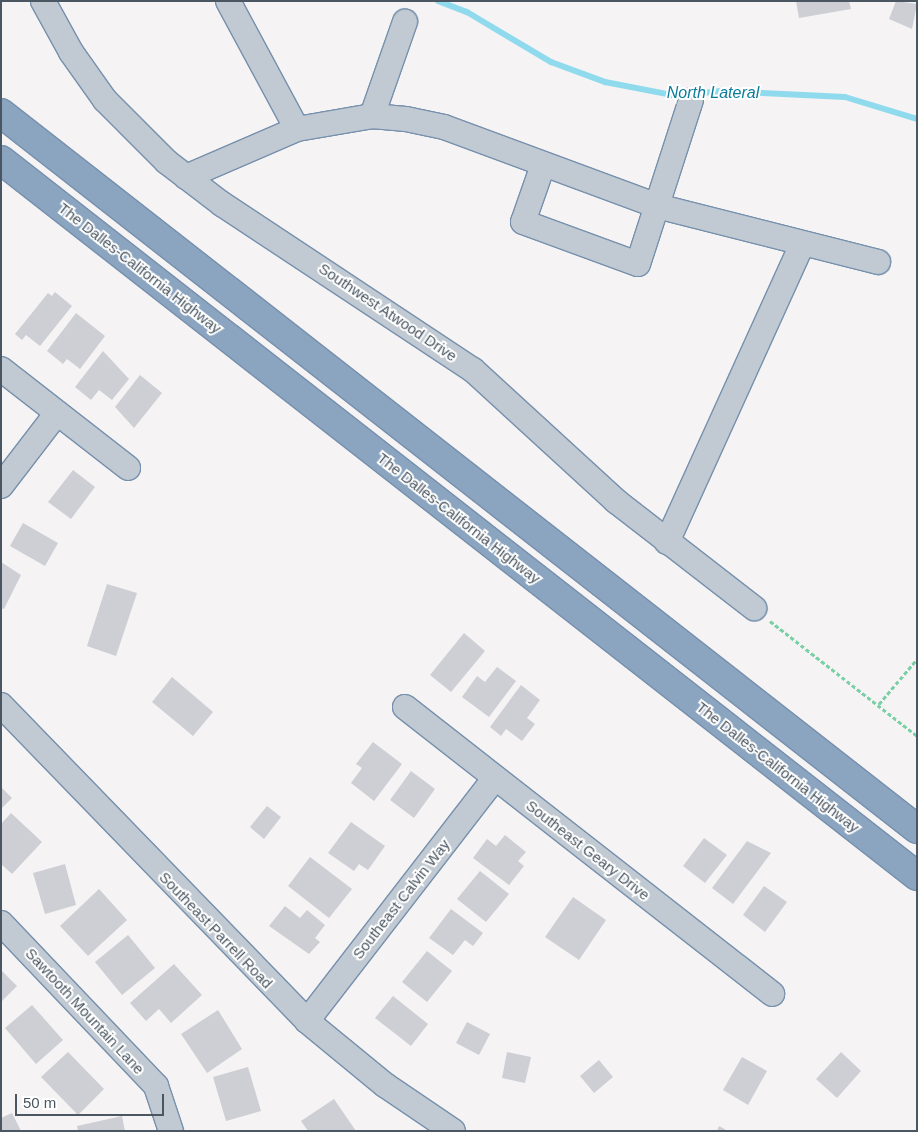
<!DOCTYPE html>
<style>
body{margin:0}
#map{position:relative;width:918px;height:1132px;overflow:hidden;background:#f5f3f3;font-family:Arial,sans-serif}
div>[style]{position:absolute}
.stream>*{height:6px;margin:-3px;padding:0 3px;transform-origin:3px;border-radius:3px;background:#90daee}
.building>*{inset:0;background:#cdcfd5}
.path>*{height:3px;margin-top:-1.5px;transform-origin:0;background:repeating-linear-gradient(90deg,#7ad0a6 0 4px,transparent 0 6.5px)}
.roads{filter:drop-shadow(1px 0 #7690ad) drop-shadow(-1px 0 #7690ad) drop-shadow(0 1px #7690ad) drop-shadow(0 -1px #7690ad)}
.minor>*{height:24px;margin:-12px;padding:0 12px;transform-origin:12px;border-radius:12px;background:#c1cad2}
.highway>*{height:28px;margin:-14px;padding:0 14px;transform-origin:14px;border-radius:14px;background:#8ba5c1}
span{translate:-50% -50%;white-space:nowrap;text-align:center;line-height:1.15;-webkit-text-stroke:4px #fff;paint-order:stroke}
.street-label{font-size:15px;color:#4a5661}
.water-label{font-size:16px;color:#0c7c9b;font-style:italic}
.frame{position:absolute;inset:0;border:2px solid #4a5661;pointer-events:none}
.scale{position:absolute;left:15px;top:1094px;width:149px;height:22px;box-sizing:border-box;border:2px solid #4a5661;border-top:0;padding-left:6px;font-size:15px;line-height:18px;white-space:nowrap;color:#4a5661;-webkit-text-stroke:4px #fff;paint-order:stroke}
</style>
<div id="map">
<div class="stream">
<div style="left:438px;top:1px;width:31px;rotate:21deg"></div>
<div style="left:467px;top:12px;width:98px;rotate:30.8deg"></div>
<div style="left:551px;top:62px;width:58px;rotate:20.3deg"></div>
<div style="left:605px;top:82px;width:73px;rotate:11deg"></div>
<div style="left:677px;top:96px;width:44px;rotate:-6.5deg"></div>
<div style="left:721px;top:91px;width:124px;rotate:2.8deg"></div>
<div style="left:845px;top:97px;width:75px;rotate:17deg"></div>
</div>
<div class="building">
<div style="clip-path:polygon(796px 1px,849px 1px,851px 9px,799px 18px)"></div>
<div style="clip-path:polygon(896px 1px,917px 4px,912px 29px,889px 19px)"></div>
<div style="clip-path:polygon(55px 292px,72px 306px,40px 346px,26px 335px,22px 340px,15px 334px,48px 293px,52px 296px)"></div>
<div style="clip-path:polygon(76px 313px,105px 336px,80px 369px,67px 359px,63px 364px,47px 351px)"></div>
<div style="clip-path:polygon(103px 351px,129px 379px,112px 400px,99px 390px,91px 400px,75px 387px)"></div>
<div style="clip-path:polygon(140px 375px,162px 393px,134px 428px,115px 407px)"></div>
<div style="clip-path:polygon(73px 470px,95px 487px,71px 519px,48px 502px)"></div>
<div style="clip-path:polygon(23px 523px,58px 543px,45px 566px,10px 546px)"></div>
<div style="clip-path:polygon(1px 562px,21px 575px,4px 609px,1px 608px)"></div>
<div style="clip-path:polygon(107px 584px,137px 593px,116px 656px,87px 646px)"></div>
<div style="clip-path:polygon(464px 633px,485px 651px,451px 692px,430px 675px)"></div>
<div style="clip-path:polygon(497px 667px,516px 681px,489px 717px,462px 697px,477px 676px,485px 682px)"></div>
<div style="clip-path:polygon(172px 677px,213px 712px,193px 736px,152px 702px)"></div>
<div style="clip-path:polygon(521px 685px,540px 700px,527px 718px,535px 724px,522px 741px,506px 729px,501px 736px,490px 727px)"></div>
<div style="clip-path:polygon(373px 742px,402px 764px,374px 801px,351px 783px,362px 768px,356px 764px)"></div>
<div style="clip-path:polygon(411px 771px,435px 789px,414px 818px,390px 800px)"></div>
<div style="clip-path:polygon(1px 787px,12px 798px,1px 809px)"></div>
<div style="clip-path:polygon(267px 806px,281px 817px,264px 839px,250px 827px)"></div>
<div style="clip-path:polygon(11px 813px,42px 842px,12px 874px,1px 864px,1px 824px)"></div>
<div style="clip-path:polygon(351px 822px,385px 846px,368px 870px,359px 864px,354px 871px,328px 853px)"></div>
<div style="clip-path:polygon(505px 835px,526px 852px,518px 861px,524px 866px,509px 885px,473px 858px,487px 839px,496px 846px)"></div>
<div style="clip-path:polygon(704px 838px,727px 855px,705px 883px,683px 866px)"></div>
<div style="clip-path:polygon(747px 841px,771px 853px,733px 904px,712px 888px)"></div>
<div style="clip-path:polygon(310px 857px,352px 889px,329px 918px,288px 886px)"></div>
<div style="clip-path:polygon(65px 864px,76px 905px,45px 914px,33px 873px)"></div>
<div style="clip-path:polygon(480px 871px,509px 894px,486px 922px,457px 899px)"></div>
<div style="clip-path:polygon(764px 886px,787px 902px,765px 932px,743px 915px)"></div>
<div style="clip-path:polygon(99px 889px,127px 920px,88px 956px,60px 926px)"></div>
<div style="clip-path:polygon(573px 897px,606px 920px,579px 960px,545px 937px)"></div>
<div style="clip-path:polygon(285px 906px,300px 918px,307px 910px,325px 925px,315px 938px,320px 942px,309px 954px,269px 926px)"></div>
<div style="clip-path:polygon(451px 909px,483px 933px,473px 946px,465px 940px,453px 955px,429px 938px)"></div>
<div style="clip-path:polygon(128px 935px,155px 968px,122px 995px,95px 962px)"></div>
<div style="clip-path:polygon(427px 951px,452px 971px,427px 1002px,402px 982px)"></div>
<div style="clip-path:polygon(174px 964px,202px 995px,171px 1023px,159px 1009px,146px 1021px,130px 1003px)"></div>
<div style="clip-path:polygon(1px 970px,17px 986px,1px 1002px)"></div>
<div style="clip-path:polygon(393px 996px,428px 1024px,411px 1046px,375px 1018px)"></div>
<div style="clip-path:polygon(32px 1005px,63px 1040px,36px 1064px,5px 1028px)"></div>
<div style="clip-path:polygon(218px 1010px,242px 1049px,207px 1073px,181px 1034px)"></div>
<div style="clip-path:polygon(467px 1022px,490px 1034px,479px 1055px,456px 1043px)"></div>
<div style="clip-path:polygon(68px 1052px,104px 1089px,78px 1115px,41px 1077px)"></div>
<div style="clip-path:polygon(507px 1052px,531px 1057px,525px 1083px,502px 1078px)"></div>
<div style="clip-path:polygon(841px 1052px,861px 1071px,837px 1098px,816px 1079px)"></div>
<div style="clip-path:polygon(742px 1057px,767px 1071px,748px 1105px,723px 1090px)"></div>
<div style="clip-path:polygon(599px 1060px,613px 1077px,594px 1093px,580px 1076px)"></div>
<div style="clip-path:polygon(248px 1067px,261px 1111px,226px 1121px,213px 1077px)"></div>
<div style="clip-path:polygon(334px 1099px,356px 1131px,308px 1131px,301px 1121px)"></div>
<div style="clip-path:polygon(12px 1113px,21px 1131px,1px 1131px,1px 1118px)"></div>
<div style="clip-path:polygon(122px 1116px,125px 1131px,78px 1131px,77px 1126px)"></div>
<div style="clip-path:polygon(719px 1126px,728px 1131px,717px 1131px)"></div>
</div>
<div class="path">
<div style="left:770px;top:621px;width:187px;rotate:38deg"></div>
<div style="left:879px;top:704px;width:59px;rotate:-49.8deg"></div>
</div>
<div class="roads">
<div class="minor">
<div style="left:43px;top:1px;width:58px;rotate:61.2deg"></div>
<div style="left:71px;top:52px;width:59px;rotate:54.7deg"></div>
<div style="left:105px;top:100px;width:88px;rotate:45deg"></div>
<div style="left:167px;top:162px;width:69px;rotate:37.4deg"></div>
<div style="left:222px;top:204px;width:301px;rotate:33.5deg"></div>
<div style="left:473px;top:370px;width:194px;rotate:42.5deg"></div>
<div style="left:616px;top:501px;width:175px;rotate:37.8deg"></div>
<div style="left:228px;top:1px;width:145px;rotate:61.7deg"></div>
<div style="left:372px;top:116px;width:100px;rotate:-70.7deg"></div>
<div style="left:543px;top:165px;width:60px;rotate:109.3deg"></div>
<div style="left:523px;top:222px;width:122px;rotate:20.1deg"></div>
<div style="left:638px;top:264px;width:172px;rotate:-72.1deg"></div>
<div style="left:186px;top:177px;width:121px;rotate:-23.4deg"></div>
<div style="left:297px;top:129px;width:76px;rotate:-9.8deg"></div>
<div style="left:372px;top:116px;width:34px;rotate:5deg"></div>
<div style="left:406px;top:119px;width:39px;rotate:12deg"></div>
<div style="left:444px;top:127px;width:227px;rotate:20.3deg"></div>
<div style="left:657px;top:206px;width:228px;rotate:14.2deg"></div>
<div style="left:1px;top:369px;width:161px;rotate:37.9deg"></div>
<div style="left:1px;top:486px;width:92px;rotate:-52.5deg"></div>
<div style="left:667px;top:542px;width:326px;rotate:-65.6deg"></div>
<div style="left:1px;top:705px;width:440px;rotate:45.9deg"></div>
<div style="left:307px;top:1021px;width:101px;rotate:39.4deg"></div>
<div style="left:385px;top:1085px;width:82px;rotate:34.1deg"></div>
<div style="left:405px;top:707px;width:466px;rotate:38deg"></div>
<div style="left:1px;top:923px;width:225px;rotate:46.4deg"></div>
<div style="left:156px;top:1086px;width:47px;rotate:71.6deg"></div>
<div style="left:307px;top:1021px;width:307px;rotate:-52.3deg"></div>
</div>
<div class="highway">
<div style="left:1px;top:113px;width:1163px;rotate:38.01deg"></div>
<div style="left:1px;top:160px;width:1163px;rotate:38.01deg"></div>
</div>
</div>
<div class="street-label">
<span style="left:140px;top:268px;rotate:38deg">The Dalles-California Highway</span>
<span style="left:388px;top:312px;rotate:34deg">Southwest Atwood Drive</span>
<span style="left:459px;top:518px;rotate:38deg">The Dalles-California Highway</span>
<span style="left:778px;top:767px;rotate:38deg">The Dalles-California Highway</span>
<span style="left:588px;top:850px;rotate:38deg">Southeast Geary Drive</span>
<span style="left:401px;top:899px;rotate:-52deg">Southeast Calvin Way</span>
<span style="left:216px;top:930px;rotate:46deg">Southeast Parrell Road</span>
<span style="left:85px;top:1011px;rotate:47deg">Sawtooth Mountain Lane</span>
</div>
<div class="water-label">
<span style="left:713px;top:93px">North Lateral</span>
</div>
<div class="frame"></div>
<div class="scale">50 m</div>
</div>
